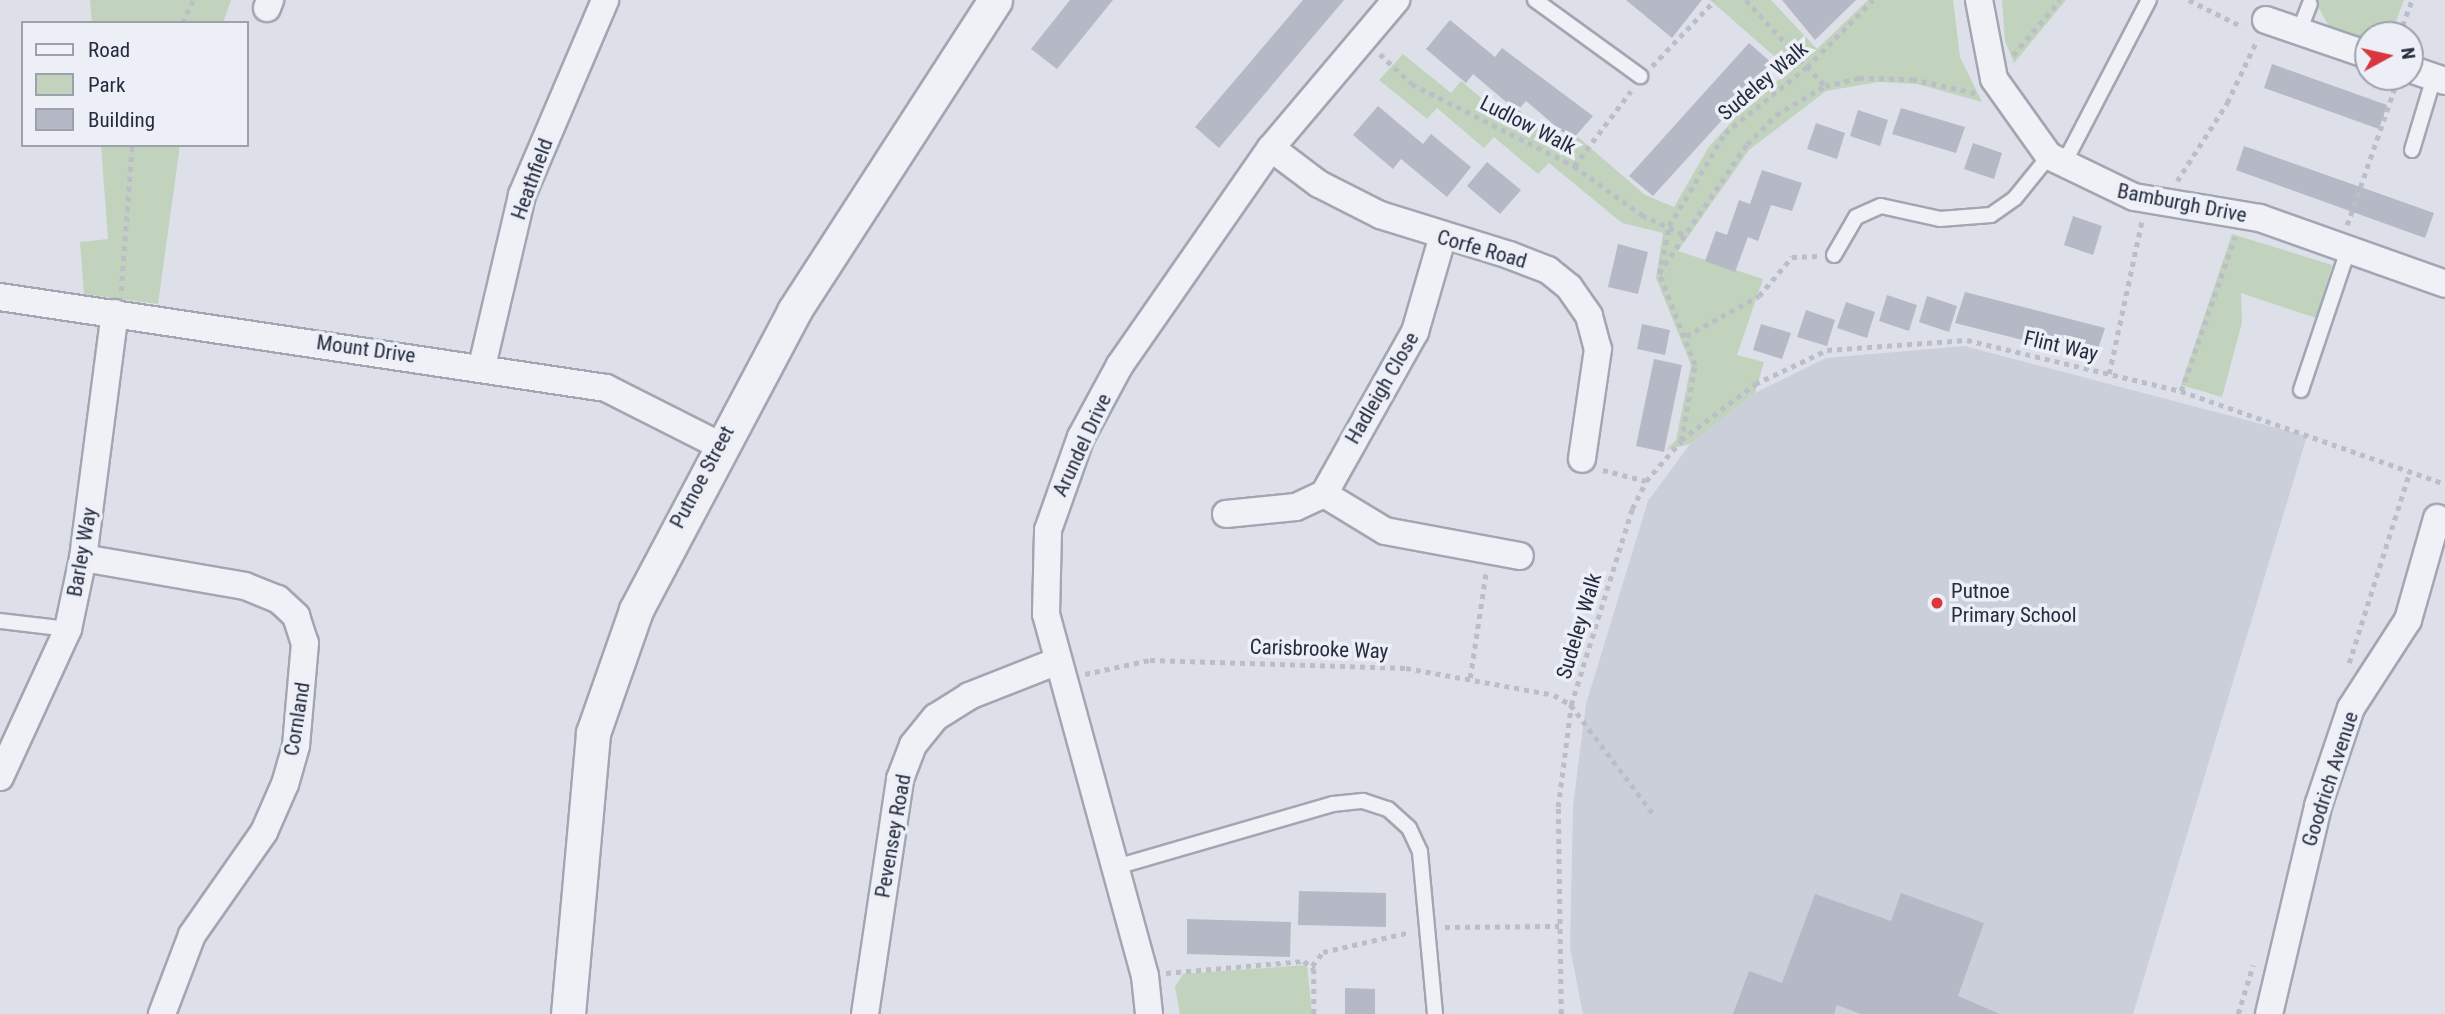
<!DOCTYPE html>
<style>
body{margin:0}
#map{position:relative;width:2445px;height:1014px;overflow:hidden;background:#dde0e8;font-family:"Roboto Condensed",sans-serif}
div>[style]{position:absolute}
.built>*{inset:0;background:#cbcfda}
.green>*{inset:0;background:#c1d3bd}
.building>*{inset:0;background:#b4b9c5}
.path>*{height:4.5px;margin-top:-2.25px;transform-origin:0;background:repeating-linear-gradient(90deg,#bbbec7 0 5px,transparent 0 10px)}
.roads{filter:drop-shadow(2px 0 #a2a6b2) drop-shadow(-2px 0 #a2a6b2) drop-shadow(0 2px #a2a6b2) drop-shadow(0 -2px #a2a6b2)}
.service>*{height:14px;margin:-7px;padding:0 7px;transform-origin:7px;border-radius:7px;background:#f0f1f6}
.minor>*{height:26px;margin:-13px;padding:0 13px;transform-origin:13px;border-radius:13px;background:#f0f1f6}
.tertiary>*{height:33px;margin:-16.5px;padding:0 16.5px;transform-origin:16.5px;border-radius:16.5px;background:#f0f1f6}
.dots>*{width:19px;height:19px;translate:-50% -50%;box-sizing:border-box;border:4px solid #eceff6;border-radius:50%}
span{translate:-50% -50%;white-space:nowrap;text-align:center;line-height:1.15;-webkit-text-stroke:7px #eceff6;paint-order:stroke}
.street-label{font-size:21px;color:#252c40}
.poi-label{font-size:21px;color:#252c40}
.left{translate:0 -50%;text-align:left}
.legend{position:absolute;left:21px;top:21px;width:228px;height:126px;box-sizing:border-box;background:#eceff6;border:2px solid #9ca1ad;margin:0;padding:9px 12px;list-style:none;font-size:21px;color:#252c40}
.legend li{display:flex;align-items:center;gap:14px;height:35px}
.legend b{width:35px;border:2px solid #9ca1ad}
.north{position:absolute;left:2354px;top:21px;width:70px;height:70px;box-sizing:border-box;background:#eceff6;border:2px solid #9ca1ad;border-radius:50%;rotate:82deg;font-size:19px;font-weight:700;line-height:28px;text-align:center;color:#252c40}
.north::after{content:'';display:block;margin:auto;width:24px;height:32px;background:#d9363f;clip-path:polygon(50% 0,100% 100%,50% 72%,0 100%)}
</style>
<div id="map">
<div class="built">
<div style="clip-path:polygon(1964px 346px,2307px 436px,2133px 1014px,1583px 1014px,1570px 948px,1573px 806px,1586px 704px,1648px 501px,1690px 444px,1755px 393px,1826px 358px)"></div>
</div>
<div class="green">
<div style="clip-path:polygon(90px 0,231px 0,223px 23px,92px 23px)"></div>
<div style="clip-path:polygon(1710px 0,1771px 0,1817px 49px,1868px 0,1953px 0,1960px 57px,1982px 102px,1917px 84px,1878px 82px,1826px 91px,1749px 150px,1678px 251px,1763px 279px,1737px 355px,1764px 362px,1755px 393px,1690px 444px,1666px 450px,1676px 440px,1691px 365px,1656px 278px,1663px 233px,1622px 223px,1549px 163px,1538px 174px,1494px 137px,1484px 148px,1437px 108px,1427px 119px,1379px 80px,1403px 54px,1451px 93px,1461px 81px,1506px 119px,1517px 108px,1560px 146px,1571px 131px,1645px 195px,1674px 207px,1708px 148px,1751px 100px,1791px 71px)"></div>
<div style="clip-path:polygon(2002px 0,2066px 0,2014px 63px,2005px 41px)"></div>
<div style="clip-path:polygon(2314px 0,2404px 0,2391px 35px,2368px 35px,2368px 41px,2330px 28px)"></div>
<div style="clip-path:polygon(101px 145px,180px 145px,158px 304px,84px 294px,80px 242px,108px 239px)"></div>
<div style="clip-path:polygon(2232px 234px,2332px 265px,2316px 318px,2241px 293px,2242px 323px,2222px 397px,2181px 385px)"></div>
<div style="clip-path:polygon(1307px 965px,1312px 1014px,1180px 1014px,1175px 987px,1183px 974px)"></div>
</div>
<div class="building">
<div style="clip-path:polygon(1070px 0,1113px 0,1057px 69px,1031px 49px)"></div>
<div style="clip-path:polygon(1303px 0,1344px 0,1219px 148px,1195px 127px)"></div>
<div style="clip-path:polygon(1626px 0,1702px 0,1672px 38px)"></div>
<div style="clip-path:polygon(1782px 0,1856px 0,1815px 40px)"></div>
<div style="clip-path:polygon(1450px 20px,1495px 57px,1502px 48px,1593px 116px,1572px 140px,1526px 101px,1517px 111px,1473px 74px,1466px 83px,1426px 49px)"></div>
<div style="clip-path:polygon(1749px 43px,1773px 64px,1653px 196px,1629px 176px)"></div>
<div style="clip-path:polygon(2272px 64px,2387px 105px,2379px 129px,2264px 88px)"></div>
<div style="clip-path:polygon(1378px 106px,1423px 144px,1431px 134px,1471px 167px,1447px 197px,1401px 159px,1393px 169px,1353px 135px)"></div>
<div style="clip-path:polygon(1901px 108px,1965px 127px,1956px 153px,1892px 134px)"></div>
<div style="clip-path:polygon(1858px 110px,1888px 120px,1880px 146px,1850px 136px)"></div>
<div style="clip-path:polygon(1816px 123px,1845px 133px,1837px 159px,1807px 149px)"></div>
<div style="clip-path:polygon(1973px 143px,2002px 153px,1994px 179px,1964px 169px)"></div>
<div style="clip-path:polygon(2244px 146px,2434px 213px,2425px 238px,2236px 170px)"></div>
<div style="clip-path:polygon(1487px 162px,1521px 190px,1500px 214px,1467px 186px)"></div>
<div style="clip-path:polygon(1762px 170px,1802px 183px,1792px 211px,1771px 205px,1758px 241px,1748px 237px,1735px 272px,1705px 261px,1716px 231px,1727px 235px,1739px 200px,1750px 204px)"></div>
<div style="clip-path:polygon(2073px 216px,2102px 226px,2093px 255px,2064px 245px)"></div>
<div style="clip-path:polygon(1618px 244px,1648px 252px,1638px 294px,1608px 287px)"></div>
<div style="clip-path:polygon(1965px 292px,2105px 328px,2096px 355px,2025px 334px,2023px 340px,1955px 323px)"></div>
<div style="clip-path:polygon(1887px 295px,1917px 305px,1909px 331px,1879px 321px)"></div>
<div style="clip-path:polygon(1927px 296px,1957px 306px,1949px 332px,1919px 322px)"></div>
<div style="clip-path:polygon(1846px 302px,1875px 312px,1867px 338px,1837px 328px)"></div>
<div style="clip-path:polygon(1806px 310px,1835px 320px,1827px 346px,1797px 337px)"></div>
<div style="clip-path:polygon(1642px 324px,1670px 330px,1665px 355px,1637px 349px)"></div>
<div style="clip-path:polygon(1761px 324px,1791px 333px,1782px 359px,1753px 350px)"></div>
<div style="clip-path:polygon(1654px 359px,1682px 365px,1664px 452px,1636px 446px)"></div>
<div style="clip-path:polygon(1299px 891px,1386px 893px,1386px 927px,1298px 925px)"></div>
<div style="clip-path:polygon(1901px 893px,1984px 923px,1958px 996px,2000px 1014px,1861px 1014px,1837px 1005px,1834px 1014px,1733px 1014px,1749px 971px,1782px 983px,1815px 894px,1891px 921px)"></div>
<div style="clip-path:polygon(1187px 919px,1291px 922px,1290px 957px,1187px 954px)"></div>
<div style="clip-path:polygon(1345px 988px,1375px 989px,1375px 1014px,1345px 1014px)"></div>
</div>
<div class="path">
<div style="left:1746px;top:0;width:117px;rotate:47.4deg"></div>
<div style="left:2189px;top:0;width:60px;rotate:26.6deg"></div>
<div style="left:182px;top:23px;width:25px;rotate:-64deg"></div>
<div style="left:2399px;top:35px;width:37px;rotate:-70deg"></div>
<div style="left:1380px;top:54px;width:44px;rotate:43.2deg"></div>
<div style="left:1412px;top:84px;width:182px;rotate:26.8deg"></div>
<div style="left:1574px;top:166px;width:84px;rotate:35.8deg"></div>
<div style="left:1642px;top:215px;width:47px;rotate:24.9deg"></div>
<div style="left:2013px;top:55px;width:72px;rotate:-49.5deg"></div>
<div style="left:1652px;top:66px;width:91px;rotate:-46.3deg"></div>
<div style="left:1574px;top:166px;width:94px;rotate:-52.8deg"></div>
<div style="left:2177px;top:181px;width:93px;rotate:-57.3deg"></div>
<div style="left:2227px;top:103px;width:70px;rotate:-64.5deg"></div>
<div style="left:2347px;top:225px;width:149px;rotate:-70.8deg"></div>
<div style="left:1659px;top:273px;width:156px;rotate:-55.7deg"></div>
<div style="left:1747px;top:144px;width:41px;rotate:-45deg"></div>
<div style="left:1776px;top:115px;width:57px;rotate:-30.6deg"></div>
<div style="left:1825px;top:86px;width:35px;rotate:-13deg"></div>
<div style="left:1859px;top:78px;width:53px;rotate:1.1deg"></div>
<div style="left:1912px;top:79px;width:65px;rotate:12.5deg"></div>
<div style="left:121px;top:291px;width:146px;rotate:-85.7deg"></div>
<div style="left:1686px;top:336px;width:83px;rotate:-28.7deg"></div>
<div style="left:1759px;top:296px;width:51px;rotate:-49.8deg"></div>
<div style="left:1792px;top:257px;width:26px;rotate:-2deg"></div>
<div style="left:2109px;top:374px;width:157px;rotate:-77.9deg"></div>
<div style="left:2181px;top:391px;width:163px;rotate:-70.7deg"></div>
<div style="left:1681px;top:440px;width:93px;rotate:-37.1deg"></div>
<div style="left:1755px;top:384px;width:80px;rotate:-25.3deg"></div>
<div style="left:1827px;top:350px;width:140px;rotate:-4.1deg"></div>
<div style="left:1967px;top:340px;width:220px;rotate:13.4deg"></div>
<div style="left:2181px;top:391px;width:280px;rotate:19.4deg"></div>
<div style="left:1603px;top:470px;width:44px;rotate:14.3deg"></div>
<div style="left:2349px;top:663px;width:201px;rotate:-72.4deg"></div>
<div style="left:1085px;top:674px;width:66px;rotate:-12.2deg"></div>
<div style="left:1150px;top:660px;width:256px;rotate:1.8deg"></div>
<div style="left:1406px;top:668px;width:150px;rotate:10.3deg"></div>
<div style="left:1554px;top:695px;width:20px;rotate:30deg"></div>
<div style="left:1571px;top:705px;width:136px;rotate:53deg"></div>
<div style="left:1470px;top:678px;width:107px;rotate:-81.4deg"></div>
<div style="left:1445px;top:927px;width:114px;rotate:-0.5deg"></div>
<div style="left:1312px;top:966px;width:18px;rotate:-52deg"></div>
<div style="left:1323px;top:952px;width:89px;rotate:-12.9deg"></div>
<div style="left:1166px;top:973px;width:139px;rotate:-5deg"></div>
<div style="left:1304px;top:961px;width:13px;rotate:39deg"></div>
<div style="left:1314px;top:969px;width:45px;rotate:90deg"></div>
<div style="left:1561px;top:1014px;width:207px;rotate:-90.8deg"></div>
<div style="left:1558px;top:807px;width:103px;rotate:-82.7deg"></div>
<div style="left:1571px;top:705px;width:205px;rotate:-72.7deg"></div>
<div style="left:1632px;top:509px;width:31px;rotate:-63deg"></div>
<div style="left:1646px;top:481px;width:53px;rotate:-48.8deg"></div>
<div style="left:1681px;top:441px;width:77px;rotate:-79.6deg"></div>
<div style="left:1695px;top:365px;width:98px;rotate:-111.6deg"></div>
<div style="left:1659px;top:274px;width:49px;rotate:-78.2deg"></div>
<div style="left:1669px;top:226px;width:109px;rotate:-58.9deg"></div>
<div style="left:1725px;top:133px;width:105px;rotate:-38.8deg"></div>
<div style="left:1807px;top:67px;width:94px;rotate:-45.4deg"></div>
<div style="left:2238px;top:1014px;width:51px;rotate:-73deg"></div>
</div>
<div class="roads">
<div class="service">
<div style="left:1535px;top:0;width:130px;rotate:35.9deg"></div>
<div style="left:2299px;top:32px;width:30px;rotate:-69deg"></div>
<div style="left:2412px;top:150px;width:76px;rotate:-73.2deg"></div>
<div style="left:2063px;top:165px;width:186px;rotate:-62.5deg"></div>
<div style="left:1834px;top:255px;width:44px;rotate:-59.9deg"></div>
<div style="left:1856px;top:217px;width:27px;rotate:-24deg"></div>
<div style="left:1881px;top:206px;width:60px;rotate:12.4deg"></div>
<div style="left:1940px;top:219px;width:51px;rotate:-4.5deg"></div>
<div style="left:1991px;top:215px;width:29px;rotate:-35deg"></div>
<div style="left:2015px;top:198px;width:54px;rotate:-51deg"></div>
<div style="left:2301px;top:390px;width:148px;rotate:-71.4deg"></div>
<div style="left:0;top:621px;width:68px;rotate:6.7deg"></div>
<div style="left:1116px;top:867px;width:226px;rotate:-16.2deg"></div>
<div style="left:1333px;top:804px;width:30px;rotate:-6deg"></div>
<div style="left:1363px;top:801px;width:26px;rotate:18deg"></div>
<div style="left:1388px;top:809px;width:28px;rotate:42deg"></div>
<div style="left:1409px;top:828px;width:26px;rotate:65deg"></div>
<div style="left:1420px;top:852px;width:163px;rotate:84.7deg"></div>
</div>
<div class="minor">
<div style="left:1979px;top:0;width:80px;rotate:79.2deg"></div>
<div style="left:1994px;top:79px;width:95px;rotate:54.5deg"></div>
<div style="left:2049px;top:156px;width:94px;rotate:25.8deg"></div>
<div style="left:2134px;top:197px;width:128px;rotate:9.5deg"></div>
<div style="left:2260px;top:218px;width:196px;rotate:19.6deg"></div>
<div style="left:267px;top:8px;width:9px;rotate:-69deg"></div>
<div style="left:2266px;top:20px;width:108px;rotate:18.9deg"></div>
<div style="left:2410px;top:69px;width:37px;rotate:19deg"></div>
<div style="left:1271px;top:148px;width:60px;rotate:36.9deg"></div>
<div style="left:1319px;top:184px;width:68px;rotate:26.9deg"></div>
<div style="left:1380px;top:215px;width:135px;rotate:17.2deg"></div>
<div style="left:1509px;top:255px;width:42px;rotate:21deg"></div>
<div style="left:1548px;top:270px;width:27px;rotate:39deg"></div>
<div style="left:1569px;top:287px;width:35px;rotate:55deg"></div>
<div style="left:1589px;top:316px;width:34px;rotate:75deg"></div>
<div style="left:1598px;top:349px;width:111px;rotate:98.3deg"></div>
<div style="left:0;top:297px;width:613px;rotate:8.54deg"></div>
<div style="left:606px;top:388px;width:127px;rotate:26.8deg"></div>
<div style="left:482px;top:366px;width:176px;rotate:-76.8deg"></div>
<div style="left:522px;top:195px;width:212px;rotate:-66.9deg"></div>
<div style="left:1324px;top:494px;width:71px;rotate:31.2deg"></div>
<div style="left:1385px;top:531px;width:137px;rotate:10.5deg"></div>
<div style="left:1226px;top:514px;width:70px;rotate:-5.7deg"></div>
<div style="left:1296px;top:507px;width:31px;rotate:-25deg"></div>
<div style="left:1324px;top:494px;width:186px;rotate:-60.7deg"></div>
<div style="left:1415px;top:332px;width:97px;rotate:-73.8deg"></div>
<div style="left:83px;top:558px;width:164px;rotate:9.8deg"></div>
<div style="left:245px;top:586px;width:35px;rotate:22deg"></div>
<div style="left:278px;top:599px;width:25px;rotate:43deg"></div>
<div style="left:296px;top:616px;width:28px;rotate:72deg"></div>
<div style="left:305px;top:643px;width:103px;rotate:95deg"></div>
<div style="left:296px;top:746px;width:40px;rotate:106deg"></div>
<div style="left:285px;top:784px;width:52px;rotate:113.6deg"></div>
<div style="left:264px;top:832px;width:126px;rotate:125deg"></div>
<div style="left:192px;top:935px;width:85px;rotate:110.8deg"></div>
<div style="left:0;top:777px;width:163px;rotate:-65.3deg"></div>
<div style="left:68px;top:629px;width:73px;rotate:-78.1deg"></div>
<div style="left:83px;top:558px;width:247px;rotate:-82.6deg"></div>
<div style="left:865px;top:1014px;width:238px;rotate:-81.5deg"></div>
<div style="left:900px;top:779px;width:36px;rotate:-69deg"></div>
<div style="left:913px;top:745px;width:36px;rotate:-51deg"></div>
<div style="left:936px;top:717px;width:39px;rotate:-32deg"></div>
<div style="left:969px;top:696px;width:96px;rotate:-21.5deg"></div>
<div style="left:1149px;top:1014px;width:38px;rotate:-96deg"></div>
<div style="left:1145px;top:976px;width:375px;rotate:-105.3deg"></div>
<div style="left:1046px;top:614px;width:84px;rotate:-88.6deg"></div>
<div style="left:1048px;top:530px;width:99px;rotate:-70.5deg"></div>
<div style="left:1081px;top:437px;width:82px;rotate:-61.6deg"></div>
<div style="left:1120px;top:365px;width:264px;rotate:-55.2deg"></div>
<div style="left:1271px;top:148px;width:194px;rotate:-49.8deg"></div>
<div style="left:2269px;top:1014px;width:214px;rotate:-76.7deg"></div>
<div style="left:2318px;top:806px;width:103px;rotate:-71.4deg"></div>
<div style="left:2351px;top:708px;width:105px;rotate:-57.1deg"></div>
<div style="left:2408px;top:620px;width:106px;rotate:-74.1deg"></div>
</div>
<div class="tertiary">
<div style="left:568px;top:1014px;width:282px;rotate:-84.9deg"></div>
<div style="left:593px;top:733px;width:130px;rotate:-70.7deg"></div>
<div style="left:636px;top:610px;width:338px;rotate:-62.1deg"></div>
<div style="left:794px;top:311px;width:370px;rotate:-57.1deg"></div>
</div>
</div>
<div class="dots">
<div style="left:1937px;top:603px;background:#d9363f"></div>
</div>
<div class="street-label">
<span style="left:1763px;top:81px;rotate:-40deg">Sudeley Walk</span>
<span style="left:1528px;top:125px;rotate:27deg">Ludlow Walk</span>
<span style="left:532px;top:179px;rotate:-70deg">Heathfield</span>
<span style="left:2182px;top:203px;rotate:11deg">Bamburgh Drive</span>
<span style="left:1482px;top:249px;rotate:16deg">Corfe Road</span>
<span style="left:2061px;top:346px;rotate:13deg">Flint Way</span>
<span style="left:366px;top:349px;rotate:8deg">Mount Drive</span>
<span style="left:1382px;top:388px;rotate:-60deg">Hadleigh Close</span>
<span style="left:1082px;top:445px;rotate:-65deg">Arundel Drive</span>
<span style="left:702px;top:477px;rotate:-62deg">Putnoe Street</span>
<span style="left:82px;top:552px;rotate:-80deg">Barley Way</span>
<span style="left:1579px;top:626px;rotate:-73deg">Sudeley Walk</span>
<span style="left:1319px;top:649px;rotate:2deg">Carisbrooke Way</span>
<span style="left:297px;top:719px;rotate:-81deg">Cornland</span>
<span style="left:2330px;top:779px;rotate:-72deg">Goodrich Avenue</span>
<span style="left:893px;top:836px;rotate:-80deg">Pevensey Road</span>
</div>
<div class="poi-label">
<span class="left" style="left:1951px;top:603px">Putnoe<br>Primary School</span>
</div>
<ul class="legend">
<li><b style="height:9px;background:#f0f1f6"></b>Road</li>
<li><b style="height:19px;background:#c1d3bd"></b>Park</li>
<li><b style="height:19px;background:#b4b9c5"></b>Building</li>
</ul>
<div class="north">N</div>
</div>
